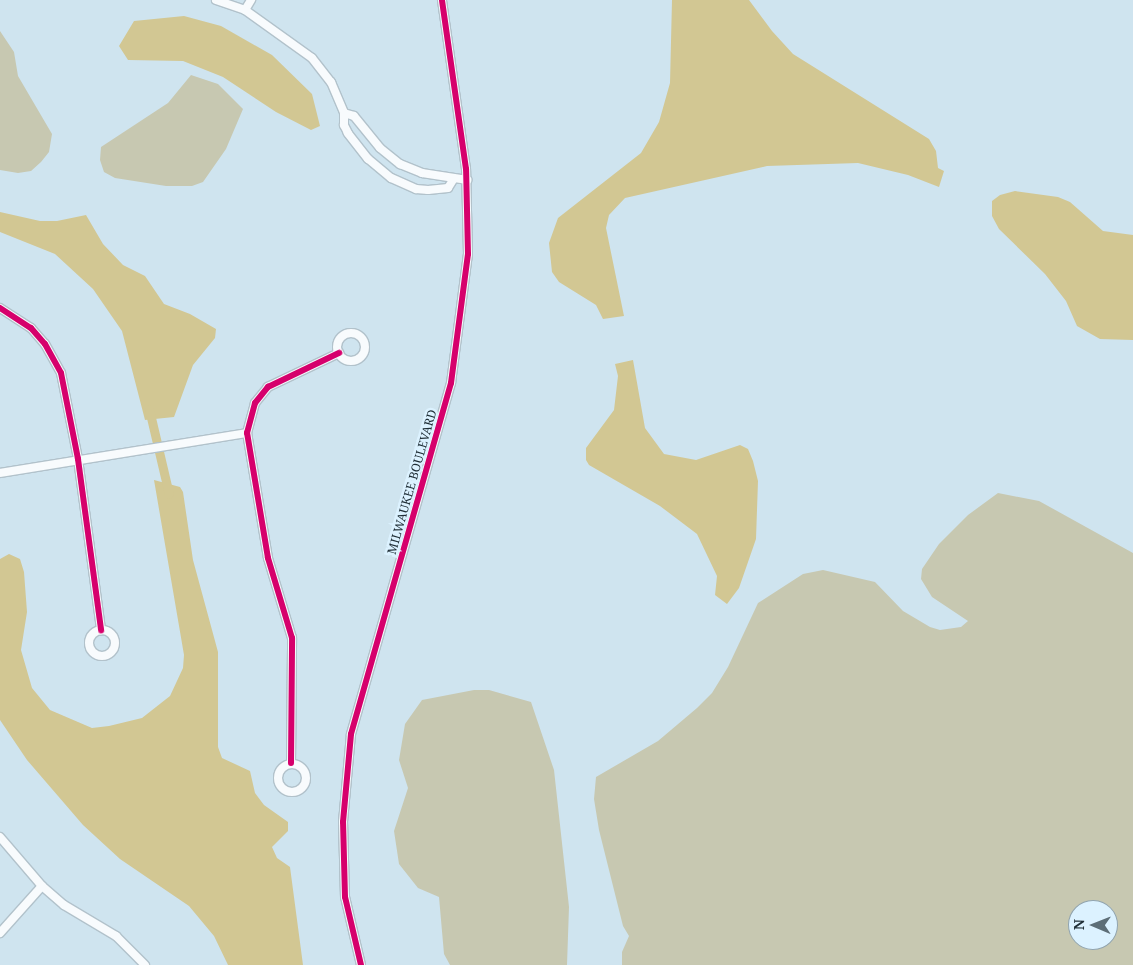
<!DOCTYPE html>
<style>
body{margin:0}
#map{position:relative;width:1133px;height:965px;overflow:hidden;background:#cfe4ef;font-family:"Noto Serif",serif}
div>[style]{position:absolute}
.green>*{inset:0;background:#c7c8b1}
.water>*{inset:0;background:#d2c793}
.canal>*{height:9px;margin:-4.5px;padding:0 4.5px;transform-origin:4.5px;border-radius:4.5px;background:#d2c793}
.roads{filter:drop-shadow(1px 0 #b2c2cb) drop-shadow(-1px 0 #b2c2cb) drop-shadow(0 1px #b2c2cb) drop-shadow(0 -1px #b2c2cb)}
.minor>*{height:8px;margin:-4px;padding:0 4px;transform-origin:4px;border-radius:4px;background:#f8fbfd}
.minor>.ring{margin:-4px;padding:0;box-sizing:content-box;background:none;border:8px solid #f8fbfd;border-radius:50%}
.cycleway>*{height:6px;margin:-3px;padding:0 3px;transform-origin:3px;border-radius:3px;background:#d6006c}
span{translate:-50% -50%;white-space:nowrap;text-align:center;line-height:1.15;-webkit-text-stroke:5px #dcf2ff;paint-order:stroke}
.street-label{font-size:12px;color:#202f37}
.north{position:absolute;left:1068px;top:900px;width:50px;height:50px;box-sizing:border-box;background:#dcf2ff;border:1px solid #91a4af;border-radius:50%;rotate:271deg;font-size:14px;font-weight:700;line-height:20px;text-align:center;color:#202f37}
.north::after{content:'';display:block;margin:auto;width:18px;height:22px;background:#5d6e77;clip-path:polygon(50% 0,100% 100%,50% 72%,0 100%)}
</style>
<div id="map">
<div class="green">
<div style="clip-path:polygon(0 31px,14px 52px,18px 76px,52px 134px,49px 152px,41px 162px,31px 171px,18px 173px,0 170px)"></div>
<div style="clip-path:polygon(191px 75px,218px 84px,243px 109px,226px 149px,203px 182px,192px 186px,166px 186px,115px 178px,104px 172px,100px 160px,101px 147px,168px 103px)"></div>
<div style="clip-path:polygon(evenodd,998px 493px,1039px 501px,1133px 553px,1133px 965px,622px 965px,622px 952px,629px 936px,623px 926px,599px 830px,594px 799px,596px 777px,658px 741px,697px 708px,712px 693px,728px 667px,758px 603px,803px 574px,823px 570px,875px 582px,903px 611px,930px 627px,940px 630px,961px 627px,968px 621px,932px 597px,921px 579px,922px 569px,939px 544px,968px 515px,998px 493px,1078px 910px,1108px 910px,1108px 940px,1078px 940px,1078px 910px)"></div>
<div style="clip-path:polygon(474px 690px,489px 690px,531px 702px,554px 770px,569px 907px,567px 965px,450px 965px,444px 954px,439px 897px,418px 888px,399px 864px,394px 831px,408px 788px,399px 760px,405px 724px,422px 700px)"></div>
</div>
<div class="water">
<div style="clip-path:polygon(672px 0,749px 0,772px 31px,793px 54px,929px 139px,936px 151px,938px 168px,944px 171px,939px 187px,908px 175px,858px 163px,767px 166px,625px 198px,609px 215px,606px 228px,624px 316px,603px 319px,596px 305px,559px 282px,552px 272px,549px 243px,558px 218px,641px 153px,659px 122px,670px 83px)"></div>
<div style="clip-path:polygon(184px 16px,221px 26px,272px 55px,312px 94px,320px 126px,311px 130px,276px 112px,223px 77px,183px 61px,128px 60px,119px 46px,134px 21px)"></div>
<div style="clip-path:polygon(1015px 191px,1058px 197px,1070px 202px,1103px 231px,1133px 235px,1133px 340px,1100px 339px,1077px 326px,1066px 301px,1045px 274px,999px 229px,992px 216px,992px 201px,1000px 195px)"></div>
<div style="clip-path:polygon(0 212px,40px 221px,57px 221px,86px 215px,103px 244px,123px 265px,145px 276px,164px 304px,190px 314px,216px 329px,215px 338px,193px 365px,174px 417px,145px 420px,122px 331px,93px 289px,55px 254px,0 232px)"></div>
<div style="clip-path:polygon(633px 360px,645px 428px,664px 454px,696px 460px,740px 445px,748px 449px,753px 461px,758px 481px,756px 539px,739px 588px,727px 604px,715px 595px,717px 576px,697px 534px,660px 506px,589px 465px,586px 460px,586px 448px,614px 410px,618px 376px,615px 364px)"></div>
<div style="clip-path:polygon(154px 480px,180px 487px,183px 492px,193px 560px,218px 652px,218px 747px,222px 758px,250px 771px,255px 793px,264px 805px,288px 822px,288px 831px,272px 847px,277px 858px,290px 867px,303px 965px,228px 965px,214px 936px,189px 906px,120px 859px,83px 825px,27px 760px,0 720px,0 559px,9px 554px,20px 559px,24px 572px,27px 612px,21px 650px,32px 688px,50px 710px,92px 728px,109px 726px,142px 718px,170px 696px,183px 668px,184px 655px)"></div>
</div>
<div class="canal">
<div style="left:149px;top:409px;width:87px;rotate:76.8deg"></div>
</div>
<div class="roads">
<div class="minor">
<div style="left:216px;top:0;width:31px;rotate:19deg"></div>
<div style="left:245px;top:10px;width:82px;rotate:35.6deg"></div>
<div style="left:312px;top:58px;width:31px;rotate:52deg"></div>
<div style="left:331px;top:82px;width:34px;rotate:67deg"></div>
<div style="left:245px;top:10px;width:12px;rotate:-59deg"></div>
<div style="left:453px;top:180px;width:9px;rotate:122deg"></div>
<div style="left:448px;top:188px;width:20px;rotate:174deg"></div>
<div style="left:428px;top:190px;width:12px;rotate:-175deg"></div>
<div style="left:416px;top:189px;width:27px;rotate:-156deg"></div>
<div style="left:391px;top:178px;width:30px;rotate:-140deg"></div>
<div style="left:368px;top:159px;width:33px;rotate:-128deg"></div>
<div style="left:348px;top:133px;width:9px;rotate:-117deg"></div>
<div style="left:344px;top:125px;width:12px;rotate:-90deg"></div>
<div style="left:344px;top:113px;width:10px;rotate:17deg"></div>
<div style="left:354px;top:116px;width:41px;rotate:50.9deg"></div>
<div style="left:380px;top:148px;width:26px;rotate:39deg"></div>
<div style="left:400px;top:164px;width:24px;rotate:22deg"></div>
<div style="left:422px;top:173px;width:46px;rotate:8.8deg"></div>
<div style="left:0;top:308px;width:37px;rotate:33deg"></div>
<div style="left:31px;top:328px;width:21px;rotate:49deg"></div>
<div style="left:45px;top:344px;width:33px;rotate:61deg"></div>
<div style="left:61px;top:373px;width:88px;rotate:78.8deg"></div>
<div style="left:78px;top:459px;width:173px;rotate:82.3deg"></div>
<div class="ring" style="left:337px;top:333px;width:20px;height:20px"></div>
<div style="left:0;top:473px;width:250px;rotate:-9.2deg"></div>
<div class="ring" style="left:89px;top:630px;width:18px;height:18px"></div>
<div style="left:291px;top:763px;width:125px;rotate:-89.5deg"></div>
<div style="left:292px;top:638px;width:84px;rotate:-106.7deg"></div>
<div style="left:268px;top:558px;width:127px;rotate:-99.5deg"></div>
<div style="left:247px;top:433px;width:31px;rotate:-75deg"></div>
<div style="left:255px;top:403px;width:21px;rotate:-51deg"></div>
<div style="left:268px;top:387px;width:79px;rotate:-25.6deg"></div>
<div class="ring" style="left:278px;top:764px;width:20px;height:20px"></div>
<div style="left:0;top:837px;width:65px;rotate:49.4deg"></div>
<div style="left:42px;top:886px;width:29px;rotate:41deg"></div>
<div style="left:64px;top:905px;width:61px;rotate:30.8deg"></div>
<div style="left:116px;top:936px;width:41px;rotate:45deg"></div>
<div style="left:0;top:933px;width:63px;rotate:-48.2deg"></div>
<div style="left:361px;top:965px;width:70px;rotate:-103.2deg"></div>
<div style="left:345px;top:897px;width:75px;rotate:-91.5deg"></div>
<div style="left:343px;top:822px;width:88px;rotate:-84.8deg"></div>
<div style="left:351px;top:734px;width:365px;rotate:-74.1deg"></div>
<div style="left:451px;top:383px;width:130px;rotate:-82.5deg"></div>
<div style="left:468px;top:254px;width:85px;rotate:-91.3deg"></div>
<div style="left:466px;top:169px;width:171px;rotate:-98.1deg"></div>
</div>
</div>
<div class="cycleway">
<div style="left:0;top:308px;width:37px;rotate:33deg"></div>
<div style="left:31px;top:328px;width:21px;rotate:49deg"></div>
<div style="left:45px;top:344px;width:33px;rotate:61deg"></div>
<div style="left:61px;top:373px;width:88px;rotate:78.8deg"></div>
<div style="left:78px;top:459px;width:173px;rotate:82.3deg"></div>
<div style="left:291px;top:763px;width:125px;rotate:-89.5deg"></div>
<div style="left:292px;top:638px;width:84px;rotate:-106.7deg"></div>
<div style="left:268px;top:558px;width:127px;rotate:-99.5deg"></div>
<div style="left:247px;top:433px;width:31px;rotate:-75deg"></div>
<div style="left:255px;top:403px;width:21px;rotate:-51deg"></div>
<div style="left:268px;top:387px;width:79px;rotate:-25.6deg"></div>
<div style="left:361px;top:965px;width:70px;rotate:-103.2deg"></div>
<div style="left:345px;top:897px;width:75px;rotate:-91.5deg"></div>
<div style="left:343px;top:822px;width:88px;rotate:-84.8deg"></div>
<div style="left:351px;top:734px;width:365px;rotate:-74.1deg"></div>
<div style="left:451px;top:383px;width:130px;rotate:-82.5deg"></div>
<div style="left:468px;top:254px;width:85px;rotate:-91.3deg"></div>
<div style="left:466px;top:169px;width:171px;rotate:-98.1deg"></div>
</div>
<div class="street-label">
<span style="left:412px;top:482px;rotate:-74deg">MILWAUKEE BOULEVARD</span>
</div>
<div class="north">N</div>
</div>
